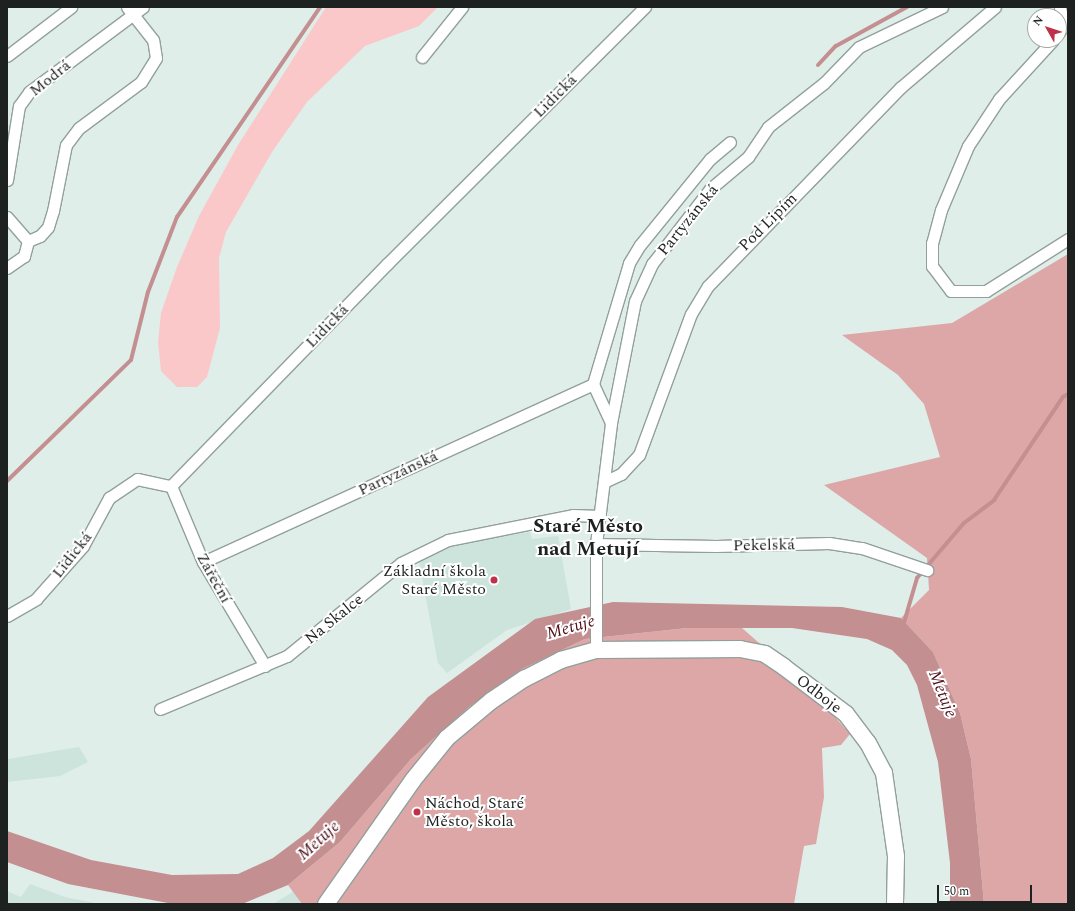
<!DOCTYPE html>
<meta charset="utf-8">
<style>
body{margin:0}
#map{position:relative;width:1075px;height:911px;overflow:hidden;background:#dfeee9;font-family:Spectral,serif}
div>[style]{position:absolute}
.built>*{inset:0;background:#cce4dc}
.green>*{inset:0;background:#fbc8ca}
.forest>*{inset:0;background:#dda7a8}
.water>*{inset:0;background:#c48f91}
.stream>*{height:4px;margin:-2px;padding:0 2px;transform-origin:2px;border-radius:2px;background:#c48f91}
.roads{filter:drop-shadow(1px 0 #92a09b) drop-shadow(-1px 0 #92a09b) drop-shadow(0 1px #92a09b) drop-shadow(0 -1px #92a09b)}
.street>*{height:11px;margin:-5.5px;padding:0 5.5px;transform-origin:5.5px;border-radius:5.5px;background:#fff}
.secondary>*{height:16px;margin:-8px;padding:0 8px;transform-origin:8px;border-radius:8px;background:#fff}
.dots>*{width:11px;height:11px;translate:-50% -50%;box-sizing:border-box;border:2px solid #fff;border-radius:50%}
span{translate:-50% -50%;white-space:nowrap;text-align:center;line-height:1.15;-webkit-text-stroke:4px #fff;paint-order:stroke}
.street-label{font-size:16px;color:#1d2220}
.poi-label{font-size:16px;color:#1d2220}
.right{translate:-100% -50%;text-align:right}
.left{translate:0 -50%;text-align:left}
.water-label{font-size:17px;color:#50101a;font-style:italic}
.district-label{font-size:20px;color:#1d2220;font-weight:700}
.frame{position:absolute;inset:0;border:8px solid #1d2220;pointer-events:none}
.north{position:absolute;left:1027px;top:8px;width:40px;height:40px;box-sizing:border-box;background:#fff;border:1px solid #a5a7a6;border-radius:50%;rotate:309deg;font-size:11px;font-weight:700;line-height:16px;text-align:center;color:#1d2220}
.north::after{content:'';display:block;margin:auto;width:14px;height:18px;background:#c13049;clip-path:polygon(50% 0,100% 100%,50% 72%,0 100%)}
.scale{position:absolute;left:937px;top:885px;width:95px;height:18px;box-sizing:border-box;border:2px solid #1d2220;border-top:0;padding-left:5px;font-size:12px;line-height:14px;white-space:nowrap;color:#1d2220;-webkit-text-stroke:3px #fff;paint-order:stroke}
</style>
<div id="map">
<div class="built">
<div style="clip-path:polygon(530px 532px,532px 539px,558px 536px,571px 609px,507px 630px,447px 673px,438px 663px,417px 550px)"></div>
<div style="clip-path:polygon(79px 747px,88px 762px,60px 776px,7px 782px,8px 759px)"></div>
<div style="clip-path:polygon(30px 884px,65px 897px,100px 904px,7px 904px,7px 891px,21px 897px)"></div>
<div style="clip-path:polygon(294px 891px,302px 904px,273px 904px)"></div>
</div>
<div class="green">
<div style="clip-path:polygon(326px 7px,438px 7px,419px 26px,365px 46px,307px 102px,272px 152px,226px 232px,219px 258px,220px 328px,207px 377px,197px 387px,177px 387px,161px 371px,158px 342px,161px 313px,177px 267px,199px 216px,238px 145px)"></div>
</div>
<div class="forest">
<div style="clip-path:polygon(1068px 254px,1068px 904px,984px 904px,971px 759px,960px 713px,933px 652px,901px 618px,929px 590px,927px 558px,824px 485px,940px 457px,924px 404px,898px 375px,842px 335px,952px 323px)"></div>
<div style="clip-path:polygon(687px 628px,742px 628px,808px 686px,850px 734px,841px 745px,822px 748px,824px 797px,816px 844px,804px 846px,794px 904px,302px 904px,288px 885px,340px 842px,411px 759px,469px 707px,522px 669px,585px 639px)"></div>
</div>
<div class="water">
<div style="clip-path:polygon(613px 602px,842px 607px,901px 618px,933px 652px,960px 713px,971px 759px,984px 904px,950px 904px,950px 863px,938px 762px,917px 685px,907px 665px,892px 650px,867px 639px,792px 628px,687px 628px,585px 639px,522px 669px,469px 707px,411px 759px,340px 842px,288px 885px,242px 904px,173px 904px,68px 884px,7px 862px,7px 831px,91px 860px,172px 875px,238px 874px,273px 858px,309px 831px,428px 697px,535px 619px)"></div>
</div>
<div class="stream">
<div style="left:818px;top:65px;width:26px;rotate:-47deg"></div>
<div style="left:836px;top:46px;width:81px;rotate:-28.8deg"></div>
<div style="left:7px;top:481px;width:173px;rotate:-44.3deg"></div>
<div style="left:131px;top:360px;width:70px;rotate:-76deg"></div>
<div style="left:148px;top:292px;width:80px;rotate:-68.9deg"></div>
<div style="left:177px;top:217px;width:254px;rotate:-55.7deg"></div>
<div style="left:903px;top:626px;width:50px;rotate:-73.7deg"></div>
<div style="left:917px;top:578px;width:72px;rotate:-49.5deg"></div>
<div style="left:964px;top:523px;width:38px;rotate:-37deg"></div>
<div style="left:994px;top:500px;width:124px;rotate:-56.2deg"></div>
<div style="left:1063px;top:397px;width:6px;rotate:-31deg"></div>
</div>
<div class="roads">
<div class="street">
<div style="left:1059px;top:32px;width:9px;rotate:-54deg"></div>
<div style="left:1064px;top:25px;width:18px;rotate:-103deg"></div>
<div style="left:1053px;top:40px;width:80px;rotate:132.5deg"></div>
<div style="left:999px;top:99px;width:56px;rotate:123.4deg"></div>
<div style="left:968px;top:146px;width:69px;rotate:112.9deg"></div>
<div style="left:941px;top:210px;width:34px;rotate:105deg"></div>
<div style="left:932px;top:243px;width:23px;rotate:90deg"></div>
<div style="left:932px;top:266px;width:31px;rotate:53deg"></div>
<div style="left:951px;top:291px;width:35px"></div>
<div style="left:986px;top:291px;width:97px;rotate:-32.4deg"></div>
<div style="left:7px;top:56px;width:81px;rotate:-37.4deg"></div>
<div style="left:422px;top:57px;width:64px;rotate:-51.3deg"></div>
<div style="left:7px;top:180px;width:75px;rotate:-80.8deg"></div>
<div style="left:19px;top:106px;width:17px;rotate:-54deg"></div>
<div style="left:29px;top:92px;width:142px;rotate:-36.7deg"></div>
<div style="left:7px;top:217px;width:32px;rotate:49deg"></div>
<div style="left:28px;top:241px;width:16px;rotate:105deg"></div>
<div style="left:24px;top:256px;width:21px;rotate:145deg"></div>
<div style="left:28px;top:241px;width:13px;rotate:-23deg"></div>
<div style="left:40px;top:236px;width:12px;rotate:-48deg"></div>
<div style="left:48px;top:227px;width:17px;rotate:-73deg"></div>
<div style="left:53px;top:211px;width:67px;rotate:-78.9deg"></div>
<div style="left:66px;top:145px;width:21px;rotate:-53deg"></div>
<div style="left:79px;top:128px;width:77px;rotate:-36.6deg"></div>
<div style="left:141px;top:82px;width:28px;rotate:-58deg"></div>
<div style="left:156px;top:58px;width:18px;rotate:-99deg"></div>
<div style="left:153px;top:40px;width:42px;rotate:-128.2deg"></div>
<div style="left:593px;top:384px;width:126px;rotate:-73.4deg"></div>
<div style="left:629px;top:263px;width:21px;rotate:-59deg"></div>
<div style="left:640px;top:245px;width:111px;rotate:-50.9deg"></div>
<div style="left:710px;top:159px;width:26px;rotate:-40deg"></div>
<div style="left:606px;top:481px;width:17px;rotate:-25deg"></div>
<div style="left:621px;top:474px;width:26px;rotate:-47deg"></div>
<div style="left:639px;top:455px;width:150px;rotate:-69.8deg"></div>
<div style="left:691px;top:314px;width:33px;rotate:-59deg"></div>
<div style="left:708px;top:286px;width:277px;rotate:-45.9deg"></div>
<div style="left:901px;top:87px;width:123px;rotate:-40.4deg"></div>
<div style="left:171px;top:486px;width:82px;rotate:67.2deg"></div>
<div style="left:203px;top:562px;width:121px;rotate:59.2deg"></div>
<div style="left:596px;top:544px;width:120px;rotate:1deg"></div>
<div style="left:716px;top:546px;width:113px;rotate:-1.5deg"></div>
<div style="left:829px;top:543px;width:33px;rotate:9deg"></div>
<div style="left:862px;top:548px;width:69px;rotate:18.7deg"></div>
<div style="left:203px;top:562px;width:429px;rotate:-24.5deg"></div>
<div style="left:593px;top:384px;width:43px;rotate:65.2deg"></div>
<div style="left:7px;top:616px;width:34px;rotate:-30deg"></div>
<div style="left:36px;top:599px;width:71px;rotate:-48.4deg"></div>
<div style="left:83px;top:546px;width:55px;rotate:-61.6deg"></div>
<div style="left:109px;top:498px;width:34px;rotate:-34deg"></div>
<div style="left:137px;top:479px;width:35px;rotate:12deg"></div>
<div style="left:171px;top:486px;width:310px;rotate:-45.8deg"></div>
<div style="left:387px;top:264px;width:364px;rotate:-44.9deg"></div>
<div style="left:596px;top:650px;width:106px;rotate:-90deg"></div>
<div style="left:596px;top:544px;width:122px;rotate:-82.9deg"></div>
<div style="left:611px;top:423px;width:124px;rotate:-78.9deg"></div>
<div style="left:635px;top:301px;width:41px;rotate:-65.3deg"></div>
<div style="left:652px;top:264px;width:95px;rotate:-52.3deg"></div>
<div style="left:710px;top:189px;width:50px;rotate:-40.1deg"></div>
<div style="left:748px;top:157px;width:36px;rotate:-56deg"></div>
<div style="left:768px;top:127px;width:71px;rotate:-38.2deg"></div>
<div style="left:824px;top:83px;width:50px;rotate:-45.8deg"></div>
<div style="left:859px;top:47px;width:92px;rotate:-25.7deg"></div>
<div style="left:160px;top:709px;width:138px;rotate:-22.7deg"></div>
<div style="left:287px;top:656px;width:147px;rotate:-39.2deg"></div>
<div style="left:401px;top:563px;width:52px;rotate:-26.1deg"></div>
<div style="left:448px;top:540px;width:127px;rotate:-11.3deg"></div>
<div style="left:573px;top:515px;width:27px;rotate:2deg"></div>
</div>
<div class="secondary">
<div style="left:326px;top:904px;width:151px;rotate:-54.9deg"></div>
<div style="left:413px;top:780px;width:54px;rotate:-51deg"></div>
<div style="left:447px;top:738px;width:57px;rotate:-40.1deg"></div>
<div style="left:491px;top:701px;width:40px;rotate:-34deg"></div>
<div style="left:524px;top:679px;width:42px;rotate:-27.2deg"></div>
<div style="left:561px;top:660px;width:36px;rotate:-16deg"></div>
<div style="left:596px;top:650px;width:144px;rotate:-0.4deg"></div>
<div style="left:740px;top:649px;width:25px;rotate:11deg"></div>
<div style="left:765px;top:654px;width:23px;rotate:34deg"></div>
<div style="left:784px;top:667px;width:78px;rotate:37.2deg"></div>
<div style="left:846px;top:714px;width:36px;rotate:53deg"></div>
<div style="left:868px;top:743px;width:34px;rotate:62deg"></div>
<div style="left:884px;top:773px;width:84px;rotate:81.8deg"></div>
<div style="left:896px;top:856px;width:48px;rotate:91.2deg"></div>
</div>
</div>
<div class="dots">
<div style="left:494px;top:580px;background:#c13049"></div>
<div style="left:417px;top:812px;background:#c13049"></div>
</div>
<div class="street-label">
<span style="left:50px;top:78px;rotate:-39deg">Modrá</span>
<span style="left:555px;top:96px;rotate:-45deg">Lidická</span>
<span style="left:688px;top:220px;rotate:-51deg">Partyzánská</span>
<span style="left:768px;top:222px;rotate:-45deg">Pod Lipím</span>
<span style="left:327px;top:326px;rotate:-46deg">Lidická</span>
<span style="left:398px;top:473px;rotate:-25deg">Partyzánská</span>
<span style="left:764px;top:545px;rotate:-1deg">Pekelská</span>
<span style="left:72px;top:555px;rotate:-52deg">Lidická</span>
<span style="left:214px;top:578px;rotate:61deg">Zářeční</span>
<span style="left:334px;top:619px;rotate:-39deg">Na Skalce</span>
<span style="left:819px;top:694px;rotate:37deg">Odboje</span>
</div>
<div class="poi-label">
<span class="right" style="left:486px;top:580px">Základní škola<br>Staré Město</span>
<span class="left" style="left:425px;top:812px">Náchod, Staré<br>Město, škola</span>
</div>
<div class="water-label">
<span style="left:571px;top:628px;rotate:-16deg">Metuje</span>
<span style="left:942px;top:694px;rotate:68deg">Metuje</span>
<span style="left:319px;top:841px;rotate:-42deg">Metuje</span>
</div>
<div class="district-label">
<span style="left:588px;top:538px">Staré Město<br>nad Metují</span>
</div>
<div class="frame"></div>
<div class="north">N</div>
<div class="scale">50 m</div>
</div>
